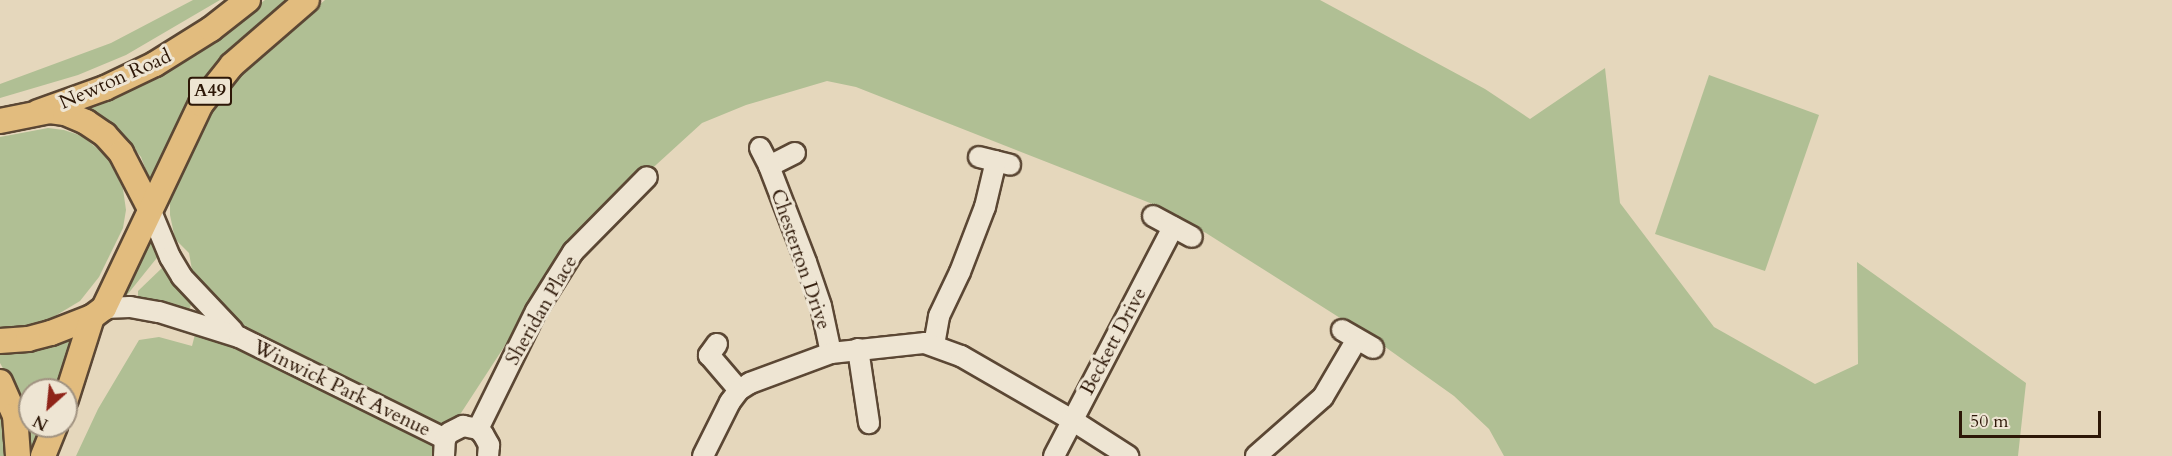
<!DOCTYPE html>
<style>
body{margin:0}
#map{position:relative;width:2172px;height:456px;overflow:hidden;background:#e5d7bc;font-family:Cardo,serif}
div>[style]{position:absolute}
.green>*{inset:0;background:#b0bf94}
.roads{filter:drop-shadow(2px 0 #5b4734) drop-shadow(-2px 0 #5b4734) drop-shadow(0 2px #5b4734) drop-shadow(0 -2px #5b4734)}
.minor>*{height:20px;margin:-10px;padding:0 10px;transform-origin:10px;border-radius:10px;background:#eee5d3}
.major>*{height:24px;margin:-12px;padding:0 12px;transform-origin:12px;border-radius:12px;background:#e2bc7e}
span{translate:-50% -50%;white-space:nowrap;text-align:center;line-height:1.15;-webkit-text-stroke:6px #eee5d3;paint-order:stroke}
.shield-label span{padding:2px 4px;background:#eee5d3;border:2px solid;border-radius:4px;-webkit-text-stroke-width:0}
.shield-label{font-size:18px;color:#2d1707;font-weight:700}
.street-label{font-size:20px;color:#2d1707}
.north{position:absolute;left:18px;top:378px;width:60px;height:60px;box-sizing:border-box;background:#eee5d3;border:2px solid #a19381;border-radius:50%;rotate:207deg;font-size:16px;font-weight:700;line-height:24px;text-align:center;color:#2d1707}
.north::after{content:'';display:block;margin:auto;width:21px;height:27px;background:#8f2418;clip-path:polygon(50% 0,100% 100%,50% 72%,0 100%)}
.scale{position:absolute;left:1959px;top:411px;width:142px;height:27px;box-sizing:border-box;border:3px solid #2d1707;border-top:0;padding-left:8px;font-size:18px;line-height:21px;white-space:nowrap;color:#2d1707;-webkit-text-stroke:4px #eee5d3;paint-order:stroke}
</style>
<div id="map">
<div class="green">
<div style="clip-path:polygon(193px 0,220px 0,126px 55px,78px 75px,0 98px,0 84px,111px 43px)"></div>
<div style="clip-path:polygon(265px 0,292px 0,212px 70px,193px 96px,150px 181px,141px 157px,121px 132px,105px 118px,86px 107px,116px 95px,187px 58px)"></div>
<div style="clip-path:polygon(325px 0,1320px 0,1485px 89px,1530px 119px,1605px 68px,1620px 203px,1714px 327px,1815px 384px,1858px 364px,1857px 262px,2026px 383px,2018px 456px,1504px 456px,1489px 429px,1454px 396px,1381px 344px,1206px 233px,1155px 205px,1090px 179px,856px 87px,827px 81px,746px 105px,702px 123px,611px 206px,569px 247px,433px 456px,76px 456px,98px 409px,139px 340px,159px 337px,192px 346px,200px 315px,189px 253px,175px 239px,170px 215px,170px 195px,212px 107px,237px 76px)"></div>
<div style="clip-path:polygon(1709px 75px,1819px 115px,1765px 271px,1655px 234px)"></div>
<div style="clip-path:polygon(48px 128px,64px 130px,82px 136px,109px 158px,123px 189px,126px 210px,123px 228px,99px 277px,80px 301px,50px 319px,30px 326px,0 327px,0 137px)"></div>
<div style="clip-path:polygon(150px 234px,160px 254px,123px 300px,119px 301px)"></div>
<div style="clip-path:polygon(163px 267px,191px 305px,189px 310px,138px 300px,138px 291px)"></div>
<div style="clip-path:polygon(80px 333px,58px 390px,30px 390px,30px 426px,45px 426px,33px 456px,28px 456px,28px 431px,22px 402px,0 363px,0 353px,30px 351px,56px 345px)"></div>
<div style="clip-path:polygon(0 409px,5px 425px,6px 456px,0 456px)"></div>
</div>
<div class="roads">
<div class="minor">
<div style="left:760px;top:148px;width:20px;rotate:63deg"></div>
<div style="left:795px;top:153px;width:29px;rotate:153deg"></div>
<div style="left:769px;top:166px;width:103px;rotate:68.9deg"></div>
<div style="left:806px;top:262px;width:46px;rotate:71.2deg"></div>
<div style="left:821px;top:306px;width:48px;rotate:78deg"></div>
<div style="left:979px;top:157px;width:32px;rotate:14deg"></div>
<div style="left:150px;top:209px;width:52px;rotate:67.4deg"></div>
<div style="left:170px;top:257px;width:23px;rotate:59deg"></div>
<div style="left:182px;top:277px;width:74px;rotate:46.6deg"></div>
<div style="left:1153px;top:216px;width:44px;rotate:28.3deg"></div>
<div style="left:104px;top:308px;width:26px;rotate:-2deg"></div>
<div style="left:130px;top:307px;width:29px;rotate:10deg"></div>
<div style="left:159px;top:312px;width:84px;rotate:17.4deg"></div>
<div style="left:239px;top:337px;width:230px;rotate:26.3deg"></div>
<div style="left:1342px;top:330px;width:36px;rotate:30deg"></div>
<div style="left:717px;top:344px;width:14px;rotate:126deg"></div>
<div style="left:709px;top:355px;width:46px;rotate:49.4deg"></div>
<div style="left:934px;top:345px;width:29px;rotate:-80deg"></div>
<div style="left:939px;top:316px;width:49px;rotate:-64.5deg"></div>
<div style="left:960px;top:272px;width:70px;rotate:-69deg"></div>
<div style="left:985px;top:207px;width:47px;rotate:-76.6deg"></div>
<div style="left:858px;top:349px;width:75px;rotate:81.5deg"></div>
<div style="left:478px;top:429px;width:131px;rotate:-63.8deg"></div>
<div style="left:536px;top:311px;width:70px;rotate:-57.9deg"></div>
<div style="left:573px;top:252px;width:105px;rotate:-45.4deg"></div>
<div style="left:444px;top:456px;width:17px;rotate:-87deg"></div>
<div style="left:445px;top:439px;width:7px;rotate:-56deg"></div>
<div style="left:449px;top:433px;width:16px;rotate:-27deg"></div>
<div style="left:463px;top:426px;width:15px;rotate:11deg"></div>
<div style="left:478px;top:429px;width:7px;rotate:45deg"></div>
<div style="left:483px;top:434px;width:13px;rotate:61deg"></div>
<div style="left:489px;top:445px;width:11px;rotate:95deg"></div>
<div style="left:703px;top:456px;width:60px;rotate:-63.4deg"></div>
<div style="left:730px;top:402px;width:15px;rotate:-53deg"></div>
<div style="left:739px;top:390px;width:13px;rotate:-32deg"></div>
<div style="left:750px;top:383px;width:86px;rotate:-20.3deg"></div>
<div style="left:831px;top:353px;width:95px;rotate:-6.1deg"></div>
<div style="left:925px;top:343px;width:38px;rotate:20deg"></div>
<div style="left:961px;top:356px;width:128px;rotate:30deg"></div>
<div style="left:1072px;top:420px;width:67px;rotate:32.7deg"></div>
<div style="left:1054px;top:456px;width:258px;rotate:-62.5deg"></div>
<div style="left:1256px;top:456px;width:89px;rotate:-41.4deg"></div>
<div style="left:1323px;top:397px;width:67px;rotate:-59.6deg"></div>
</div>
<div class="major">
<div style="left:38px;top:112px;width:71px;rotate:-19.7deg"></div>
<div style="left:105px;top:88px;width:55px;rotate:-25.6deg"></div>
<div style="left:155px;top:64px;width:66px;rotate:-32deg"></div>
<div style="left:211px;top:29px;width:47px;rotate:-38.1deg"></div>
<div style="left:0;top:121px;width:51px;rotate:-11.3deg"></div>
<div style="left:50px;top:111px;width:15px;rotate:8deg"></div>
<div style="left:65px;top:113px;width:23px;rotate:23deg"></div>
<div style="left:86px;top:122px;width:23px;rotate:34deg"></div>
<div style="left:105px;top:135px;width:24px;rotate:48deg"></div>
<div style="left:121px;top:153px;width:63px;rotate:62.6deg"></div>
<div style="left:0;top:341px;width:28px;rotate:-4deg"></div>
<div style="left:28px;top:339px;width:24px;rotate:-15deg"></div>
<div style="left:51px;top:333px;width:44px;rotate:-21.3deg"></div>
<div style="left:92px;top:317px;width:15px;rotate:-37deg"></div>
<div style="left:104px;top:308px;width:226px;rotate:-64.6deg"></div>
<div style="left:201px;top:104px;width:50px;rotate:-51.5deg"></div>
<div style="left:232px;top:65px;width:99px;rotate:-40.9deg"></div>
<div style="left:0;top:382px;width:36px;rotate:66deg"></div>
<div style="left:15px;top:415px;width:41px;rotate:85.8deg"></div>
<div style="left:66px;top:399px;width:86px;rotate:-72.4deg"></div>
<div style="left:43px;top:456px;width:32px;rotate:-68deg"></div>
</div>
</div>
<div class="shield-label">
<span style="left:210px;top:91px">A49</span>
</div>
<div class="street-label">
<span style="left:115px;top:79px;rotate:-24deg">Newton Road</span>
<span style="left:801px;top:259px;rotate:71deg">Chesterton Drive</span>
<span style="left:541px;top:310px;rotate:-60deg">Sheridan Place</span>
<span style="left:1113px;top:341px;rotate:-62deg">Beckett Drive</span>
<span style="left:342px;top:388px;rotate:26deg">Winwick Park Avenue</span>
</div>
<div class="north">N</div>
<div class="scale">50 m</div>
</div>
